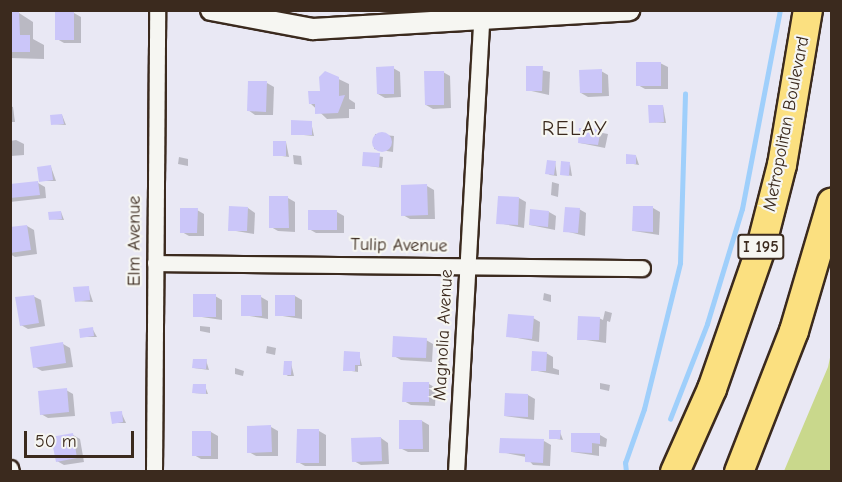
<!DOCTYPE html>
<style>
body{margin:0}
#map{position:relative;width:842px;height:482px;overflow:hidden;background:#e9e8f4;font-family:"Comic Neue",sans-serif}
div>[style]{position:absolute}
.green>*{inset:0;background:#c9d88c}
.shadow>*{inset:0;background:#0003}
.stream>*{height:4.5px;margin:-2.25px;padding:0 2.25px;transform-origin:2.25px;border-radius:2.25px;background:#9fcffb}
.building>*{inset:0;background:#cbc6f9}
.round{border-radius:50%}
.roads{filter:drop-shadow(2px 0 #3b2a1e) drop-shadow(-2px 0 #3b2a1e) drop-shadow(0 2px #3b2a1e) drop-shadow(0 -2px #3b2a1e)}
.minor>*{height:15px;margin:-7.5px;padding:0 7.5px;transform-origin:7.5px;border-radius:7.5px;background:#f6f6f2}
.tertiary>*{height:20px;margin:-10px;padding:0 10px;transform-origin:10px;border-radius:10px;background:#f6f6f2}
.motorway>*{height:28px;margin:-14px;padding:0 14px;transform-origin:14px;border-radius:14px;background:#fbe080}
span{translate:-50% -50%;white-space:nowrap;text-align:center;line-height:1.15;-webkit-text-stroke:4.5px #f6f6f2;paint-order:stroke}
.shield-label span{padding:2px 4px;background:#f6f6f2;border:2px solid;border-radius:4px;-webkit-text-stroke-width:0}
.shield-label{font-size:16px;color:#3b2a1e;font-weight:700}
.street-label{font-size:18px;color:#3b2a1e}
.quarter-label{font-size:21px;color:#3b2a1e;letter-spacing:1.5px}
.frame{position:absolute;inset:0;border:12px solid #3b2a1e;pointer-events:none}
.scale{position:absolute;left:24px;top:431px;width:110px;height:27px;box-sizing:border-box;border:3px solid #3b2a1e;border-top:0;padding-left:8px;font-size:18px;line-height:21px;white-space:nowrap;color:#3b2a1e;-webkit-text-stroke:4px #f6f6f2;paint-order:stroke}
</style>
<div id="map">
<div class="green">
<div style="clip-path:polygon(831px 353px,831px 471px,784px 471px,828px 367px)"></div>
</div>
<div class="shadow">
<div style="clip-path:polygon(19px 13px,33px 22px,33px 39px,44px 45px,44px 59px,10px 58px,10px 14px)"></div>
<div style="clip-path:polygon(74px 13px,81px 17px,81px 43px,64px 43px,57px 39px)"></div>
<div style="clip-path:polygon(660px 63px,668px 67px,668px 89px,645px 89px,638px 85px)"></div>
<div style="clip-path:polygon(528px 67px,550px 72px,549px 95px,527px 90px)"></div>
<div style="clip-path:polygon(393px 68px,400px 72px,401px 97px,385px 98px,378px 94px)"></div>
<div style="clip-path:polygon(601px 71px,608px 75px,609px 96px,588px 97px,581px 93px)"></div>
<div style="clip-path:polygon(443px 72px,450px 76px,451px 108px,433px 109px,426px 105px)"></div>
<div style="clip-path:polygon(326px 73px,349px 84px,349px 99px,355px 103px,355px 109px,349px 109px,349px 118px,327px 119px,310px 103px,321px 92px)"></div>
<div style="clip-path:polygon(267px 83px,274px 87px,273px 115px,255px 115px,248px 110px)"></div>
<div style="clip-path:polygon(10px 106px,13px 107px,15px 122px,10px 122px)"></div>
<div style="clip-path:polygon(663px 106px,666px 123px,651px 122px)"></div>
<div style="clip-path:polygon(62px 115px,66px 125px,53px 124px)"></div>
<div style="clip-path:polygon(311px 122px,314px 136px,293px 134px)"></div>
<div style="clip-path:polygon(581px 129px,608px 134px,605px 148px,580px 143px)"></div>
<div style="clip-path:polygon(375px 134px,394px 136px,393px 152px,374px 149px)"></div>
<div style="clip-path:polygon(16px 140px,24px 144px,24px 155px,11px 156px,10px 167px,10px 141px)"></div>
<div style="clip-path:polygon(286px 142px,289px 157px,275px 155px)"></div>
<div style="clip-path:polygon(364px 154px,383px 157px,382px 168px,363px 165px)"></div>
<div style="clip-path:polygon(293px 155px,301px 156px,302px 165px,294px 164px)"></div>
<div style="clip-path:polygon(636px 156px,639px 165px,628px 163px)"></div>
<div style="clip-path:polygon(179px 157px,188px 159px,188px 166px,178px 164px)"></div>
<div style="clip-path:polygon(555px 162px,557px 176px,550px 175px,547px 173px)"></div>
<div style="clip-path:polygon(570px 164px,572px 176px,561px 174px)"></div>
<div style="clip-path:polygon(51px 167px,56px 181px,41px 181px)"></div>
<div style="clip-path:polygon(552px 182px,559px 184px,558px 197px,551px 195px)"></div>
<div style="clip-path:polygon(38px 183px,45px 187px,46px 198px,10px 202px,10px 186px)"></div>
<div style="clip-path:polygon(427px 186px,434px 190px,435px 219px,410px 219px,403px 215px)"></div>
<div style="clip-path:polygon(288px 198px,295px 202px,295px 232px,278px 231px,271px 227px)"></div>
<div style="clip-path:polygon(519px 198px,526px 202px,524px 228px,498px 223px)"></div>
<div style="clip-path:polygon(248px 208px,255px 213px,254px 234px,230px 230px)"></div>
<div style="clip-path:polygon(653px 208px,660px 212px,659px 235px,634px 231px)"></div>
<div style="clip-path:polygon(579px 209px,586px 213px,585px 236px,565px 231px)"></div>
<div style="clip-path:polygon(197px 210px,204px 214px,204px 236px,189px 236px,182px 232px)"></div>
<div style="clip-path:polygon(61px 212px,64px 220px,50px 219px)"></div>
<div style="clip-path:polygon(337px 212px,344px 216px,344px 233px,316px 233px,309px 229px)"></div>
<div style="clip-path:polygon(549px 212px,556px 216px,555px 230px,530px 225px)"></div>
<div style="clip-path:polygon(27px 226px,34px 230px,37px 254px,15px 257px,10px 254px,10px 228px)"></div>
<div style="clip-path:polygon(88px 287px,93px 302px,76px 301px)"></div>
<div style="clip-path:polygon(544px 293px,551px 295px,551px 302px,543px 300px)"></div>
<div style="clip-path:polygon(33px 296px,41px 300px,45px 326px,28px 329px,21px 325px)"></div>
<div style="clip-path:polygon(215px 296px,222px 300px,222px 320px,195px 316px)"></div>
<div style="clip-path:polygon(295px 296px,302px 300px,302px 319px,276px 315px)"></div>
<div style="clip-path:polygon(261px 297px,268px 301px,268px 319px,243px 315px)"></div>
<div style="clip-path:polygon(605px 311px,612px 313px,610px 322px,607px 321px,606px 343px,579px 339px,599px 318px,603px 320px)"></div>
<div style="clip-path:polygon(533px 318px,540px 322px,539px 342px,507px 336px)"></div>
<div style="clip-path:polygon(200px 326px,210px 327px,210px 333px,200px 331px)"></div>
<div style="clip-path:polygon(92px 328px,97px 337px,82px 337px)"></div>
<div style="clip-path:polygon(426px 340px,433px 344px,432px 362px,401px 360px,394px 356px)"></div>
<div style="clip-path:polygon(63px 344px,70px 348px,73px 367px,42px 371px,35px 367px)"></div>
<div style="clip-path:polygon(267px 346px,276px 348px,275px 355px,266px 353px)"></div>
<div style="clip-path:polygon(359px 353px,362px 366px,358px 366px,358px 372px,345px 370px)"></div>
<div style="clip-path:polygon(546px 353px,553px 357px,553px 368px,559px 370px,559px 375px,532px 370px)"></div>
<div style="clip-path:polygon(206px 360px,209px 370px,194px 368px)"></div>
<div style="clip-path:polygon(291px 363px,294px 376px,288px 376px,285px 374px)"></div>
<div style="clip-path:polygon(235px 368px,244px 371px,243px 376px,235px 374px)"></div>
<div style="clip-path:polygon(600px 383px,610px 385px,609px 391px,600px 389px)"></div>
<div style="clip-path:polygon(429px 384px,436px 388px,435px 406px,411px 405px,404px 401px)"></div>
<div style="clip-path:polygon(205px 386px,208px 394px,194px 393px)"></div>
<div style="clip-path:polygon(66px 390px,73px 394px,75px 416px,48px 418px,41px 414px)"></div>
<div style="clip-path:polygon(528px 395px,535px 399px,534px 420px,505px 416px)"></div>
<div style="clip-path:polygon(121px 412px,126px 423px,113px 423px)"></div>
<div style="clip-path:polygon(400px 421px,422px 421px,429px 425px,429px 452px,408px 452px,400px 448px)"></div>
<div style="clip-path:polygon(271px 427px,278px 431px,278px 456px,256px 456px,249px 452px)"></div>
<div style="clip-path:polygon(319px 431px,326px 435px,326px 466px,305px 466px,298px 462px)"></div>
<div style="clip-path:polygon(211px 432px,218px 436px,218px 459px,201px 459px,194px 455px)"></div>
<div style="clip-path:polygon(560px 432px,563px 440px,550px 438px)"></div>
<div style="clip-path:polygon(73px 435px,80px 439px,84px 462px,64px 465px,57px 461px)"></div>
<div style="clip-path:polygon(600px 435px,607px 439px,606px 447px,599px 446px,599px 456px,572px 452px)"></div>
<div style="clip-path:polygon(381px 438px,388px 443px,389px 464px,361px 465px,354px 461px)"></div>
<div style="clip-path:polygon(544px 441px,551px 445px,550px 466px,533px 465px,526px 457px,501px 452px)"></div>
</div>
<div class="stream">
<div style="left:670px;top:419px;width:102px;rotate:-68.7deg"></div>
<div style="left:707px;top:324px;width:120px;rotate:-73.1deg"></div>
<div style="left:742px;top:209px;width:203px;rotate:-79.2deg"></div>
<div style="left:626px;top:472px;width:9px;rotate:-96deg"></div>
<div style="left:625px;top:463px;width:57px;rotate:-70.6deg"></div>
<div style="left:644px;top:409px;width:150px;rotate:-76.1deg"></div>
<div style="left:680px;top:263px;width:169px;rotate:-88.3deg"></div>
</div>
<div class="building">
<div style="clip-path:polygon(10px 12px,19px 12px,20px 35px,30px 35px,30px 52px,10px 52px)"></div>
<div style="clip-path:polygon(55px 12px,74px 12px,74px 40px,55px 40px)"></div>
<div style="clip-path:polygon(636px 62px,661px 62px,661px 86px,636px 86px)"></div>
<div style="clip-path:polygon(394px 66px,394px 94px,377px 94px,376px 67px)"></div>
<div style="clip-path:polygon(526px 66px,543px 66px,542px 91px,526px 91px)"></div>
<div style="clip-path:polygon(602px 69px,602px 93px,580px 93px,579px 70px)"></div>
<div style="clip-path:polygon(325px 71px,339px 77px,339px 96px,345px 95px,338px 113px,315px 114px,315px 104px,309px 104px,308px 91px,320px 91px,319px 77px)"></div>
<div style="clip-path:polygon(424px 71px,444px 71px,444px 105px,425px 105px)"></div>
<div style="clip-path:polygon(248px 81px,267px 81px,266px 112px,247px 111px)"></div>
<div style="clip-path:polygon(648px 105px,663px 105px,664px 122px,649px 123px)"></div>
<div style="clip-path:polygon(62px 114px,64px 124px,51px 125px,50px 115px)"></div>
<div style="clip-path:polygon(291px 120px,312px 121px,312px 135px,291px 135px)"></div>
<div style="clip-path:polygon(579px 128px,601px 129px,598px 145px,578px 143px)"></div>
<div class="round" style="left:372px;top:132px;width:20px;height:20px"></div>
<div style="clip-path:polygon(273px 141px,286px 141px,286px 156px,273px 156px)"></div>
<div style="clip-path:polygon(363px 152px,380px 153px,379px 167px,362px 166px)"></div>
<div style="clip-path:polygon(626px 154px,636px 155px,636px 164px,626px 164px)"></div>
<div style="clip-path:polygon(547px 160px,556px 161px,554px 175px,545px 174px)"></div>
<div style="clip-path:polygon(561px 161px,570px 162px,569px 176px,560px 175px)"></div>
<div style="clip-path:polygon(51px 165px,53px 180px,39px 182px,37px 167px)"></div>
<div style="clip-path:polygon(38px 181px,40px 195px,10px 198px,10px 184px)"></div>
<div style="clip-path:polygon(427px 184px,428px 215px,401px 216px,401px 185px)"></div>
<div style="clip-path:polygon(269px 196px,288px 196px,289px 228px,269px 228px)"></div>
<div style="clip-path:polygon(498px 196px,519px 197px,518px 225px,496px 224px)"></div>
<div style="clip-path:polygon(229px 206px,248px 207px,247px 231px,228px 231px)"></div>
<div style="clip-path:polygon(633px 206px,653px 206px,653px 232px,632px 231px)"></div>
<div style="clip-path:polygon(565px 207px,580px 208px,578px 233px,563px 232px)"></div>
<div style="clip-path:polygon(180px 208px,198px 208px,197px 233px,180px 233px)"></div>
<div style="clip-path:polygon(530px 209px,549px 211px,548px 227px,529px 225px)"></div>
<div style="clip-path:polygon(308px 210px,337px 210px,337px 230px,308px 230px)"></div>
<div style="clip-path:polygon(61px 211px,62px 219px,49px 220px,48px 212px)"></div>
<div style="clip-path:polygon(27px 225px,31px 250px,10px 253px,10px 227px)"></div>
<div style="clip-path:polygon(89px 286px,90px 300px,75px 302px,73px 287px)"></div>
<div style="clip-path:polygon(193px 294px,216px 294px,216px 317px,193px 317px)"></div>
<div style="clip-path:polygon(34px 295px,39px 323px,20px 326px,15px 297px)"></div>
<div style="clip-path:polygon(241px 295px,261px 295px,262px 316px,241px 316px)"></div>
<div style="clip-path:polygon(275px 295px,295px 295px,295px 316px,275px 316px)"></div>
<div style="clip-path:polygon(508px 314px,534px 316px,532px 339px,506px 337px)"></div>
<div style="clip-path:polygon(578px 316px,600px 317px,599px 340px,577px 340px)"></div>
<div style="clip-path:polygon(93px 327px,94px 336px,80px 338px,79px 329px)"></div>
<div style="clip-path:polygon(393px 336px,427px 338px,426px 358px,392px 357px)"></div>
<div style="clip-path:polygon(63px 342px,66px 363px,33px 368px,30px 347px)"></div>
<div style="clip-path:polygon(344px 351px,360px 352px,360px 365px,355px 365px,355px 371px,343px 371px)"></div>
<div style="clip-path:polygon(532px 351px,547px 352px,546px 371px,531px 371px)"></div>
<div style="clip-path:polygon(193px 359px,207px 359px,206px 369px,192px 368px)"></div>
<div style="clip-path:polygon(284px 361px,292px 361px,291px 375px,283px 375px)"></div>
<div style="clip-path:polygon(403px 382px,429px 382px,429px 402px,402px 402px)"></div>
<div style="clip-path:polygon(193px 384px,206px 384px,206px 394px,192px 393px)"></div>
<div style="clip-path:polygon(67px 388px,69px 412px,40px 415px,38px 391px)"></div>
<div style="clip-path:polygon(505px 393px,528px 394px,528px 417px,504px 416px)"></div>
<div style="clip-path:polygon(122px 411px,123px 422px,112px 424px,110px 412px)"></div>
<div style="clip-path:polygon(399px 420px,422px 420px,423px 449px,399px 449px)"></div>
<div style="clip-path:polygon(271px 425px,272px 452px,247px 453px,247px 426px)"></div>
<div style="clip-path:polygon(297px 429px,319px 429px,319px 463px,296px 463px)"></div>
<div style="clip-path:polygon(549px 430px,561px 430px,560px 439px,549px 439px)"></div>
<div style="clip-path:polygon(192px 431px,211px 431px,211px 456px,192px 456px)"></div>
<div style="clip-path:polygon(73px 433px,77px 458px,56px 462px,51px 437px)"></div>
<div style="clip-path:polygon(571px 433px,600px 433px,600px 444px,592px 443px,592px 453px,571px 452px)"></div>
<div style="clip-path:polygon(381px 437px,382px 461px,352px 462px,351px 438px)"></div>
<div style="clip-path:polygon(500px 438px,544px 439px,543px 463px,525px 462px,525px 454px,499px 453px)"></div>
</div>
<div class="roads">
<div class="minor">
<div style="left:155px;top:263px;width:487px;rotate:0.6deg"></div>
<div style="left:10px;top:468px;width:4px;rotate:76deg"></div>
<div style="left:154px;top:472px;width:462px;rotate:-89.6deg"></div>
<div style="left:456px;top:472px;width:451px;rotate:-86.8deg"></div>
</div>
<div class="tertiary">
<div style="left:211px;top:10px;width:104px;rotate:10.6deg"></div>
<div style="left:313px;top:29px;width:317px;rotate:-3.4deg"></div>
</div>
<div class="motorway">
<div style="left:675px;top:472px;width:91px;rotate:-66deg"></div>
<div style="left:712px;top:389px;width:146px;rotate:-70.8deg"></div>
<div style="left:760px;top:251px;width:89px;rotate:-75.7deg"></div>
<div style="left:782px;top:165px;width:157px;rotate:-80.5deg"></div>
<div style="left:739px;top:472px;width:151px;rotate:-68.7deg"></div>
<div style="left:794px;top:331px;width:134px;rotate:-73.6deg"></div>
</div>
</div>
<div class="shield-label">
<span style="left:761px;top:247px">I 195</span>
</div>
<div class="street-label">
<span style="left:787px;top:124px;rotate:-79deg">Metropolitan Boulevard</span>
<span style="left:135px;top:241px;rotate:-90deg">Elm Avenue</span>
<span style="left:399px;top:246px;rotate:1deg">Tulip Avenue</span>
<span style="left:444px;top:335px;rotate:-87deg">Magnolia Avenue</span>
</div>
<div class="quarter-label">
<span style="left:575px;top:128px">RELAY</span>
</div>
<div class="frame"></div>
<div class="scale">50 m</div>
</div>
